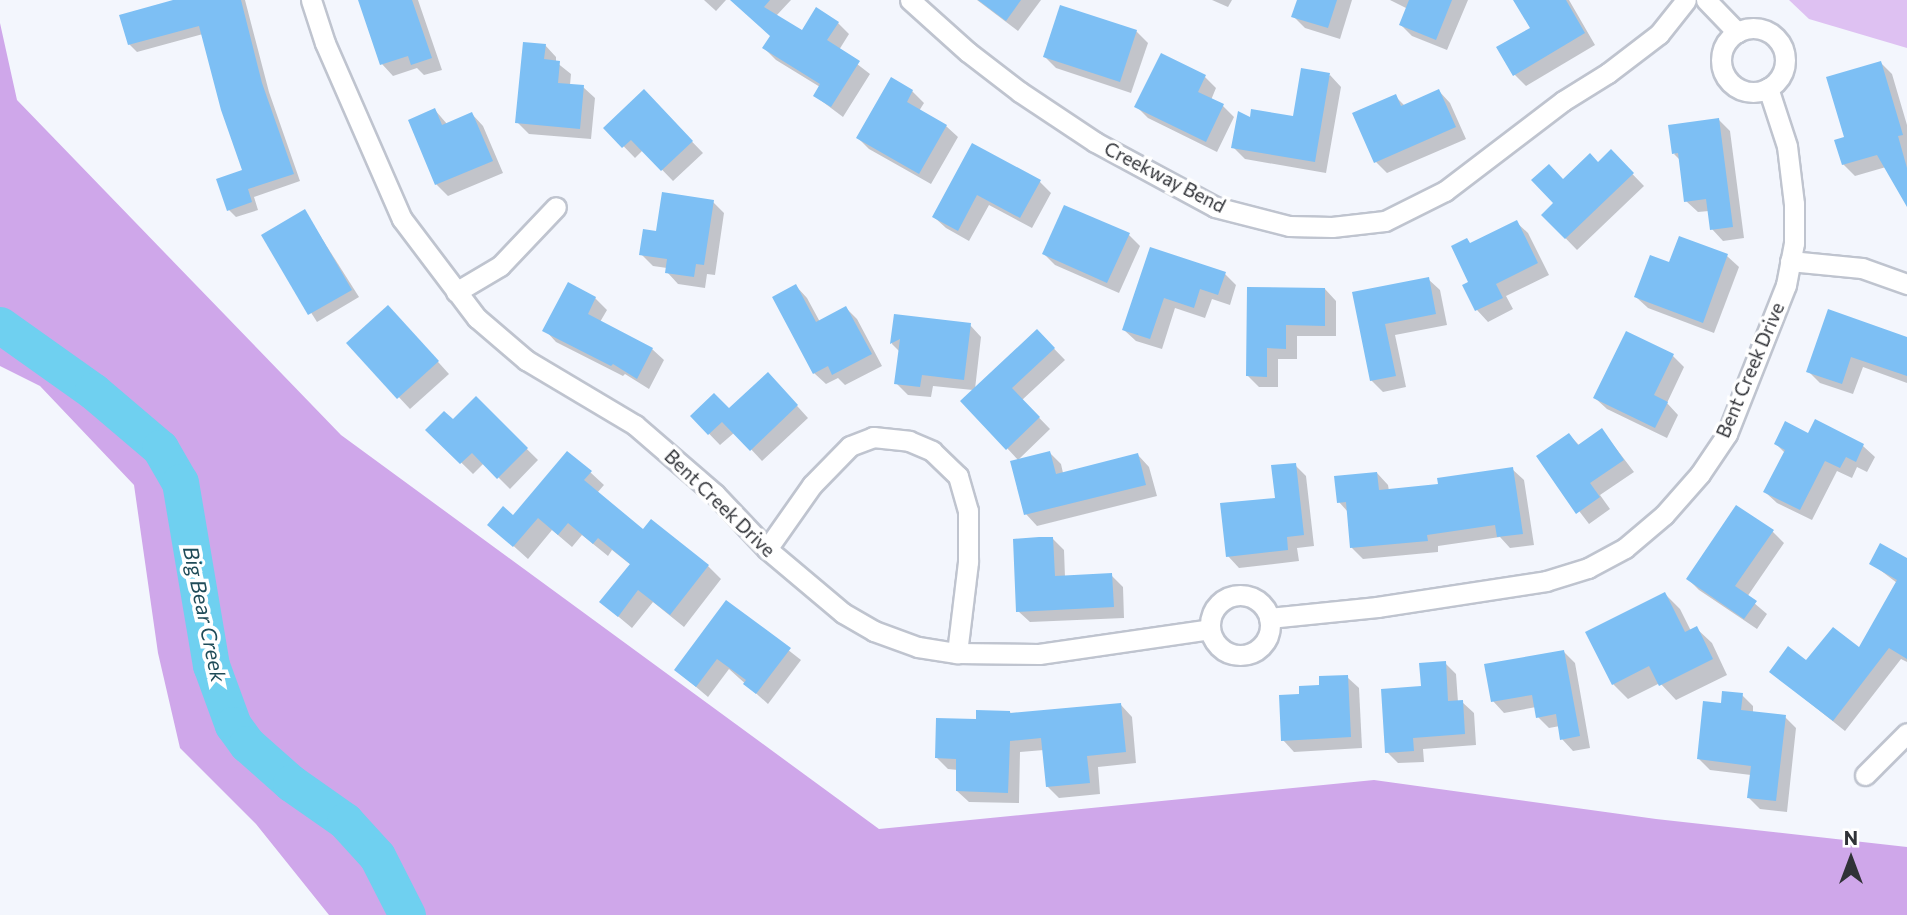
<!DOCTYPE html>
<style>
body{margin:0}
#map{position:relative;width:1907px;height:915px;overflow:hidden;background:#f3f6fd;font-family:Commissioner,sans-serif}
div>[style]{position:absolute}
.green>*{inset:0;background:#dec1f2}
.forest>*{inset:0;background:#cfa7ea}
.shadow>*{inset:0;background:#0003}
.river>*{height:37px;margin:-18.5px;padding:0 18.5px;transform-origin:18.5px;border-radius:18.5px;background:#6fd0f0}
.building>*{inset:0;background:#7dbff4}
.roads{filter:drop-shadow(2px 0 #bfc4cf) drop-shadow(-2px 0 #bfc4cf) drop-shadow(0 2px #bfc4cf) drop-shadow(0 -2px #bfc4cf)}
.minor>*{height:19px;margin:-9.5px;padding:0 9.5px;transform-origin:9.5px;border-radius:9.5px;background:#fff}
.minor>.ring{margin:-9.5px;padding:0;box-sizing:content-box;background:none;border:19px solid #fff;border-radius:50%}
span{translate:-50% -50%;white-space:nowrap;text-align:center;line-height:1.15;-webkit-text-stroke:7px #fff;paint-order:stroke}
.street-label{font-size:19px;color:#303237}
.water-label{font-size:21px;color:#1f4b58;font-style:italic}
.north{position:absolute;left:1816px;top:824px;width:70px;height:70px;-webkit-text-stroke:5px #fff;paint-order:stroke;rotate:0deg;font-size:19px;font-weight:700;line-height:28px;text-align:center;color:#303237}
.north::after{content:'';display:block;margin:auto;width:24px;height:32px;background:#303237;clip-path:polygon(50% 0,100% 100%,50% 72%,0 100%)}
</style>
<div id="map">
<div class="green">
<div style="clip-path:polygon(1789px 0,1907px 0,1907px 48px,1809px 19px)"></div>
</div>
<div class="forest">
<div style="clip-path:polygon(0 23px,17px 100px,341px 435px,879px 829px,1374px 780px,1656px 819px,1907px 847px,1907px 915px,329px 915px,256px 824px,180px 748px,158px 653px,134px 485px,40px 386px,0 366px)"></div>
</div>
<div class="shadow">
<div style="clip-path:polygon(179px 0,245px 0,269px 92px,300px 181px,254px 197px,258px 210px,236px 217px,229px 210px,244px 171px,203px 34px,137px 52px,129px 44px)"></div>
<div style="clip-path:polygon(360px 0,418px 0,442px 70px,424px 75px,417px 68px,393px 76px,382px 64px)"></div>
<div style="clip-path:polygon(704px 0,726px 0,716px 11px)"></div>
<div style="clip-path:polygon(731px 0,791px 0,776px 16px,802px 32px,838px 23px,849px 34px,839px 50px,870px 74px,843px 117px,815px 96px,820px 87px,776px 60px,764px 48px,772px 37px)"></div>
<div style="clip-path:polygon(977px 0,1041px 0,1018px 31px)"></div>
<div style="clip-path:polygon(1212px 0,1232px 0,1228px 7px)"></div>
<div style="clip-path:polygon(1299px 0,1352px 0,1340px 39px,1305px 28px,1293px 16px)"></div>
<div style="clip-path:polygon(1390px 0,1468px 0,1447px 50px,1412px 36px,1401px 25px,1408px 9px)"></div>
<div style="clip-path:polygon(1516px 0,1569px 0,1595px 45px,1526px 86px,1514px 74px,1532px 28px)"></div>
<div style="clip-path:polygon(1136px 31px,1148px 43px,1131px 93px,1056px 68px,1045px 57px)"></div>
<div style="clip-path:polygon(545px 45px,556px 57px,556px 62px,571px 74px,570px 85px,583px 87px,595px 98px,591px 139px,529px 134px,517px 122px)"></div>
<div style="clip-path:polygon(1881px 63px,1892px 74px,1907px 125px,1907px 203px,1886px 167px,1855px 176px,1843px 164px,1847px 138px)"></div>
<div style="clip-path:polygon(1330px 75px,1341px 87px,1326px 173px,1245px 159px,1233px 147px,1251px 119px,1294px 119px)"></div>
<div style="clip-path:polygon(1205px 77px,1216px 88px,1211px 100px,1223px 106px,1234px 117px,1217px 152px,1148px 118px,1137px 107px)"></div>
<div style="clip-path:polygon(912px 91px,924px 103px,919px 111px,946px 126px,958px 137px,931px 184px,869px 149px,858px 138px)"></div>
<div style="clip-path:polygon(1439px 91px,1450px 103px,1466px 139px,1387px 173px,1376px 162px,1396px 97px,1405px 106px)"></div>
<div style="clip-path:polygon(644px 92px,703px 153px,673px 181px,643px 150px,635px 158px,606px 128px)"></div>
<div style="clip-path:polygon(435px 110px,447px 124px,472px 114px,483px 126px,503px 173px,448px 196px,436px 184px)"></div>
<div style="clip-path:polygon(1719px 120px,1730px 131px,1744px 238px,1723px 241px,1712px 229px,1709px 211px,1698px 212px,1686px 201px,1681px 161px,1674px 154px)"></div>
<div style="clip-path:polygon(973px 146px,1040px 182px,1051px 193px,1032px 228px,989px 205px,969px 241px,946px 228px,934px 217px)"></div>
<div style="clip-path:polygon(1611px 152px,1644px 186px,1577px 250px,1543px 215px,1556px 203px,1564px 181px,1598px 164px)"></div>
<div style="clip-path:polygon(713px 202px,724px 213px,715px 275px,707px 274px,705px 288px,678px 284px,667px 272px,667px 268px,653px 266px,641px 254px,658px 233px)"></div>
<div style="clip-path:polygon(305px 212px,359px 297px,317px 322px,263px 236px)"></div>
<div style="clip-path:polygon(1516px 222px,1528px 233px,1549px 275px,1506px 296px,1513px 309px,1488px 322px,1477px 310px,1465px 286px,1471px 283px,1471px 244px)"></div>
<div style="clip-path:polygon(1129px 235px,1140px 246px,1119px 293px,1055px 265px,1044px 254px)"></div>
<div style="clip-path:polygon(1151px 249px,1225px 274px,1236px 285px,1230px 305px,1212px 299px,1205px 318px,1175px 308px,1162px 349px,1136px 341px,1124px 330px)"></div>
<div style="clip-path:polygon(1727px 256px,1739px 267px,1714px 333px,1648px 308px,1636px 297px,1670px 264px)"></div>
<div style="clip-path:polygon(1428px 279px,1440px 290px,1447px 325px,1395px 335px,1406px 387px,1383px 392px,1371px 380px,1354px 293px)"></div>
<div style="clip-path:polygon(796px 286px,807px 298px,820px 322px,846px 308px,857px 319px,882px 366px,845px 385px,838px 378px,826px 384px,814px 373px)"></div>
<div style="clip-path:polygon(1249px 288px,1325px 289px,1336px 301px,1336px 336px,1297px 336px,1297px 359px,1278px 359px,1278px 387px,1259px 387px,1248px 376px)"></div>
<div style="clip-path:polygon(595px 298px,607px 310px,600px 322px,652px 349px,664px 360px,649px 389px,625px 374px,623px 376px,556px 342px,545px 330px)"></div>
<div style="clip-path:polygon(1829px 311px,1907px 339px,1907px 383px,1863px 367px,1853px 394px,1820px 383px,1808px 371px)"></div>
<div style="clip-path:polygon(895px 316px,970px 325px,981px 337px,975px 389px,1037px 331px,1065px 360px,1022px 400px,1050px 429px,1018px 460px,1007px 448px,973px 390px,933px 386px,931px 397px,908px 395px,896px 383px,900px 352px,892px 344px)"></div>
<div style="clip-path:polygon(399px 319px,449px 374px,410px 409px,348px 343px)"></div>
<div style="clip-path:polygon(1673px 356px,1684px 367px,1667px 403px,1678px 415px,1667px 438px,1607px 409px,1595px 398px)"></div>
<div style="clip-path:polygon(779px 386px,808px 418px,762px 461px,735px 432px,720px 445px,692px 416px,729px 410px)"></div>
<div style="clip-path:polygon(476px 399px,538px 460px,510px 489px,484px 463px,473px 474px,428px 430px,453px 422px)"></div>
<div style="clip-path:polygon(1816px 421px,1863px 446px,1875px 457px,1867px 472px,1857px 467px,1852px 478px,1837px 471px,1812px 520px,1777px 503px,1765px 492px,1785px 453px,1776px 444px,1809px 435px)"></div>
<div style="clip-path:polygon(1602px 430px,1634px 472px,1600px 495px,1610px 509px,1589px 524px,1538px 457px,1569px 435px,1580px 446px)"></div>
<div style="clip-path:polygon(1050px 453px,1061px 464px,1063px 473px,1138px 455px,1149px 467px,1157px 496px,1037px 526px,1026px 514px)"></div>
<div style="clip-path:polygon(1295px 465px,1306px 476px,1314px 546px,1297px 548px,1299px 561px,1239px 568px,1228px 556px,1277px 499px)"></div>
<div style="clip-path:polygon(1512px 469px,1524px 480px,1534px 545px,1510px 548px,1500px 537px,1438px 546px,1438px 552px,1363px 559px,1352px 548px,1348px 512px,1339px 502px,1377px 473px,1388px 485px,1389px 491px,1440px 486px)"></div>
<div style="clip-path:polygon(590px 472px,604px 485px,597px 493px,643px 531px,708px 566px,721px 579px,684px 627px,653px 602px,632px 628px,601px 602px,631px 565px,612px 550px,608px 556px,582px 535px,572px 547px,552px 530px,528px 559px,490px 525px,514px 517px)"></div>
<div style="clip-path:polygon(1772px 531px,1784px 543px,1747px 597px,1767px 614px,1757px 629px,1699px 590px,1688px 579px)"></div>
<div style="clip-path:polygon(1052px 538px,1064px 550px,1065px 577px,1111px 575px,1123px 587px,1124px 618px,1030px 622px,1018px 611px)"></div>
<div style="clip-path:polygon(1907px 560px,1907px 662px,1901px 659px,1845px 731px,1771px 672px,1859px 650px,1897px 583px,1871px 563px)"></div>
<div style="clip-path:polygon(1665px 594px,1680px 609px,1691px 631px,1696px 628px,1712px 643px,1727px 675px,1676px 700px,1660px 683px,1628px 699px,1613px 684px)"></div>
<div style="clip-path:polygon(727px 602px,801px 660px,768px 704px,729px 669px,708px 697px,676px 670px)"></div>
<div style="clip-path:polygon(1564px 652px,1575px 663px,1590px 748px,1573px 751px,1562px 739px,1560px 726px,1549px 728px,1538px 717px,1536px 707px,1504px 713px,1493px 701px)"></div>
<div style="clip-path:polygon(1445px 663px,1456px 674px,1458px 702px,1462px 702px,1474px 713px,1476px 745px,1423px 749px,1424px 762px,1398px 763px,1387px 752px,1423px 688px)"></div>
<div style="clip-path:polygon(1347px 677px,1359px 688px,1362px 748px,1294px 752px,1283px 740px,1301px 695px)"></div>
<div style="clip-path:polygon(1742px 695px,1753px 706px,1753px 713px,1785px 717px,1796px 728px,1787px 812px,1760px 809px,1749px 798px,1751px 775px,1710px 770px,1699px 759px,1722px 705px)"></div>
<div style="clip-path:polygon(1121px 705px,1132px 717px,1136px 763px,1098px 767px,1100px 794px,1059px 798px,1047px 786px,1044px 750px,1020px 752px,1019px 803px,969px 802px,957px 791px,958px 770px,948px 769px,937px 758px,977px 721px,1010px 712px,1012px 715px)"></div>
</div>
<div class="river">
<div style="left:0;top:325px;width:114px;rotate:35.4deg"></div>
<div style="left:93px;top:391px;width:88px;rotate:40.4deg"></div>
<div style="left:160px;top:448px;width:39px;rotate:60deg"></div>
<div style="left:180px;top:482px;width:186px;rotate:80.4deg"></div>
<div style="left:211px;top:665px;width:64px;rotate:69.9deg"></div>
<div style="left:233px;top:725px;width:24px;rotate:54deg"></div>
<div style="left:247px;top:744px;width:59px;rotate:41.6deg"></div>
<div style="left:291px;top:783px;width:66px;rotate:35.1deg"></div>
<div style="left:345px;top:821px;width:47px;rotate:47.6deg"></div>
<div style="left:377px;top:856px;width:66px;rotate:63deg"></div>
</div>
<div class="building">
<div style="clip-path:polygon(173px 0,241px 0,262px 83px,294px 174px,248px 189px,252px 202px,227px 211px,216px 179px,242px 170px,221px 110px,199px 26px,128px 45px,119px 15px)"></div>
<div style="clip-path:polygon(358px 0,412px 0,432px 58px,411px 65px,408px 56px,380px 65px)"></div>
<div style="clip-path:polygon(730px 0,770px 0,764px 7px,802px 30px,816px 7px,839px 22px,827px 40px,860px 61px,831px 107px,813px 96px,820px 84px,762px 48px,770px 36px)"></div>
<div style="clip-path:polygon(978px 0,1021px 0,1006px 21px)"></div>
<div style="clip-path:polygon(1297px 0,1337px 0,1328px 28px,1291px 17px)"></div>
<div style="clip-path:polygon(1409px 0,1452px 0,1436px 40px,1399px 25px)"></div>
<div style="clip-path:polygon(1513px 0,1566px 0,1585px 33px,1513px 76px,1496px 47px,1530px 28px)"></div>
<div style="clip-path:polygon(1060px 5px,1137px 30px,1120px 82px,1043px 57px)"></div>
<div style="clip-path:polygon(523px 42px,546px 44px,544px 59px,560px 61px,558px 83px,584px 85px,580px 129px,515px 123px)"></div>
<div style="clip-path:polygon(1161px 53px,1206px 75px,1198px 92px,1224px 104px,1206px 142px,1134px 107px)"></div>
<div style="clip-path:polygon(1881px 61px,1903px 135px,1898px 136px,1907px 168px,1907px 207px,1877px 155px,1842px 165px,1834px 140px,1844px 137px,1826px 77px)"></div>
<div style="clip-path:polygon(1301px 68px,1330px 73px,1315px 162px,1231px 148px,1238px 111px,1250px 117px,1251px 109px,1293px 116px)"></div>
<div style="clip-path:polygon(891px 77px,913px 90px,907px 102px,947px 125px,919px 174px,856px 138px)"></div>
<div style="clip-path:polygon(644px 89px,693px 141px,661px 171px,631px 140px,622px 148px,603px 128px)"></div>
<div style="clip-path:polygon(1439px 89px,1456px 127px,1374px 163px,1352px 113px,1396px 94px,1401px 106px)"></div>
<div style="clip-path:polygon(435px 108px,442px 125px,472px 112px,493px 161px,435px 185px,408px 120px)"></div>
<div style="clip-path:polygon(1719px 118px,1733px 227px,1710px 230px,1706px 199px,1684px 202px,1678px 153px,1672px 154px,1668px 125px)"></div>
<div style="clip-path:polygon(972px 143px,1041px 180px,1020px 218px,977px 195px,958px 231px,932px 217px)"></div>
<div style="clip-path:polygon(1611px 149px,1634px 173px,1565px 239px,1541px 215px,1553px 203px,1531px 180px,1549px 164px,1563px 179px,1590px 153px,1598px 162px)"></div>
<div style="clip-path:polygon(662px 192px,714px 200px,704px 265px,696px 264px,694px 277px,665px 273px,667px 259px,639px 255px,643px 229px,656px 231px)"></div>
<div style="clip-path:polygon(1064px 205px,1130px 233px,1107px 283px,1042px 254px)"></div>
<div style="clip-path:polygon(305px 209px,352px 290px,308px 315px,261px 235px)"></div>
<div style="clip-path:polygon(1517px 220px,1538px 263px,1496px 284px,1503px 298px,1475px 311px,1462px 285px,1468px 282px,1451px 246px,1467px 238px,1470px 243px)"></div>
<div style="clip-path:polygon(1679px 236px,1728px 254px,1703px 323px,1634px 297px,1650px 255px,1669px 262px)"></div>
<div style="clip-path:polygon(1150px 247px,1226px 272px,1218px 295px,1200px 289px,1194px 308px,1164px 298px,1150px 339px,1122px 330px)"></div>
<div style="clip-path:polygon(1429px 277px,1436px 314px,1385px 324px,1396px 376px,1370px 381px,1352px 292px)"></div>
<div style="clip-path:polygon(568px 282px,596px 297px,588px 314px,653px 348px,637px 379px,613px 364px,611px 366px,542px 331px)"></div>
<div style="clip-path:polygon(796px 284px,816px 322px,846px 306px,872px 354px,832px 375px,828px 366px,813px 374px,772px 297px)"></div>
<div style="clip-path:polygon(1247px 287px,1325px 288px,1325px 326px,1286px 325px,1286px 349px,1267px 348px,1267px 377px,1246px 376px)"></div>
<div style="clip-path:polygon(388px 305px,439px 361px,397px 399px,346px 343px)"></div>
<div style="clip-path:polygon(1828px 309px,1907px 337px,1907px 376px,1851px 357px,1842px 384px,1806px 372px)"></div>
<div style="clip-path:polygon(894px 314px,971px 323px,964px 380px,922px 375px,920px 387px,894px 384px,900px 339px,890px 344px)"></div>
<div style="clip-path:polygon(1037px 329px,1055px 348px,1012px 388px,1040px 417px,1006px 450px,960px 401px)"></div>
<div style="clip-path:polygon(1626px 331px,1674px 354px,1654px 395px,1668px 402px,1655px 428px,1593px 398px)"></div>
<div style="clip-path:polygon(768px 372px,798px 405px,750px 451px,722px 422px,708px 435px,690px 416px,714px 393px,729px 408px)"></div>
<div style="clip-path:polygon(476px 396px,528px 448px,497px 479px,472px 453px,460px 464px,425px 430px,444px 411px,453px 419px)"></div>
<div style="clip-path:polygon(1815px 419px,1864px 444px,1856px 462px,1846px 457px,1840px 468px,1825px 461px,1800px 510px,1763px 492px,1785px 450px,1774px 444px,1785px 421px,1808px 433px)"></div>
<div style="clip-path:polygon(1602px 428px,1624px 460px,1590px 483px,1600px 497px,1576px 514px,1536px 456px,1569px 433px,1578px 445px)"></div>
<div style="clip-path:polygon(567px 451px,592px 471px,584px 480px,643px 529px,651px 519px,709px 565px,670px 615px,638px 590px,618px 617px,599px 602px,630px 564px,598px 538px,593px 544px,568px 523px,558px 535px,538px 518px,513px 547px,487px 525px,503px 506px,513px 515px)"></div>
<div style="clip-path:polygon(1050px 451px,1056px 474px,1138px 453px,1146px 485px,1024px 515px,1010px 461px)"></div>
<div style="clip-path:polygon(1296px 463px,1304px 535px,1287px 537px,1288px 550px,1226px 557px,1220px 503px,1275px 498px,1271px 465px)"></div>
<div style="clip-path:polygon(1513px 467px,1523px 534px,1497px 537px,1495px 525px,1427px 535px,1428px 541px,1350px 548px,1346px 502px,1337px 503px,1334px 476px,1377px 472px,1379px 490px,1438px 484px,1437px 478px)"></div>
<div style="clip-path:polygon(1736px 505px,1774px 530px,1735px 586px,1757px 601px,1744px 619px,1686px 579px)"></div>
<div style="clip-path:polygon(1039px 537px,1053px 537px,1055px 576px,1112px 573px,1114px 607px,1016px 612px,1013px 539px)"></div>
<div style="clip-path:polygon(1880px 543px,1907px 558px,1907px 659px,1889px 648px,1833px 721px,1769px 672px,1788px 646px,1806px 660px,1833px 627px,1859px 647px,1897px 580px,1869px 564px)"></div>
<div style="clip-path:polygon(1665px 592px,1685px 632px,1697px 626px,1713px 659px,1659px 686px,1649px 666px,1612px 685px,1585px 632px)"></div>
<div style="clip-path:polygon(726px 600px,791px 648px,756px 694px,743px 684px,746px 680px,717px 659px,696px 687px,674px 670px)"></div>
<div style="clip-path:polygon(1564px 650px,1580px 736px,1560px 740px,1556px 714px,1536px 718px,1532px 695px,1491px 702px,1484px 664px)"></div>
<div style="clip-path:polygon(1446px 661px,1448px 701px,1463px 700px,1465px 734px,1413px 738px,1414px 751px,1385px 753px,1381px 689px,1421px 686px,1419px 663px)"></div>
<div style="clip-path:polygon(1348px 675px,1351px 737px,1281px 741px,1279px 695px,1299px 694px,1299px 686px,1319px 685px,1319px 676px)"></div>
<div style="clip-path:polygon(1722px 691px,1743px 693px,1741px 710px,1786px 715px,1776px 801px,1747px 798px,1751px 766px,1697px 759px,1703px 701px,1721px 703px)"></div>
<div style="clip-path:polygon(1121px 703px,1126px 752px,1087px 756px,1090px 783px,1046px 787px,1041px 738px,1010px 741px,1008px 793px,956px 791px,956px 759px,935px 758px,936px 718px,976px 719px,976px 710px,1010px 711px,1010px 713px)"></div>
</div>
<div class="roads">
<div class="minor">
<div style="left:311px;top:0;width:45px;rotate:72deg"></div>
<div style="left:325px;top:43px;width:192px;rotate:66.4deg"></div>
<div style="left:402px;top:219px;width:124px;rotate:52.9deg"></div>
<div style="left:477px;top:318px;width:65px;rotate:40.6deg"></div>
<div style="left:526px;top:360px;width:127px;rotate:30.8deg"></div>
<div style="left:635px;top:425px;width:106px;rotate:40.8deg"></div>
<div style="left:715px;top:494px;width:76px;rotate:46.6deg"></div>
<div style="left:767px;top:549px;width:99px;rotate:40.1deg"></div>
<div style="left:843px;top:613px;width:36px;rotate:30deg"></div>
<div style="left:874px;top:631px;width:47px;rotate:20deg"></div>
<div style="left:918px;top:647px;width:39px;rotate:9deg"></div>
<div style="left:957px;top:653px;width:82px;rotate:0.7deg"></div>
<div style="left:1039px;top:654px;width:173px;rotate:-8.3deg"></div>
<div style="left:910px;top:0;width:78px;rotate:41.9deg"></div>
<div style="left:968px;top:52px;width:66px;rotate:37.6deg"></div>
<div style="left:1020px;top:92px;width:90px;rotate:33.7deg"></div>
<div style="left:1095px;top:142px;width:136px;rotate:28.4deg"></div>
<div style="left:1215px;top:207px;width:76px;rotate:14.4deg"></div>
<div style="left:1289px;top:226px;width:43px;rotate:1.3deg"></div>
<div style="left:1332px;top:227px;width:53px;rotate:-6.5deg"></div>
<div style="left:1385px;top:221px;width:67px;rotate:-26.6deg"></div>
<div style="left:1445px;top:191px;width:148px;rotate:-37.3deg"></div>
<div style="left:1563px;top:101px;width:53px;rotate:-31.9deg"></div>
<div style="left:1608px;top:73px;width:64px;rotate:-37.4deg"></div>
<div style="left:1659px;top:34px;width:43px;rotate:-51.5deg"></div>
<div style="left:1706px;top:0;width:45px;rotate:45.9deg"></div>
<div class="ring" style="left:1721px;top:28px;width:45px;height:45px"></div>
<div style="left:1790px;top:261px;width:72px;rotate:5.6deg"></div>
<div style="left:1862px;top:268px;width:48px;rotate:19.6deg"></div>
<div style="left:456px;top:292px;width:51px;rotate:-30.6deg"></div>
<div style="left:500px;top:266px;width:81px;rotate:-46.5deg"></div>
<div style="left:767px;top:549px;width:78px;rotate:-54.9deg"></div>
<div style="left:812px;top:485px;width:54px;rotate:-45.7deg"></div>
<div style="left:850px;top:446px;width:25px;rotate:-21deg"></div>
<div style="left:873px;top:437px;width:36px;rotate:6deg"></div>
<div style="left:909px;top:441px;width:25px;rotate:23deg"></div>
<div style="left:932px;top:451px;width:36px;rotate:44deg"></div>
<div style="left:958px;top:476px;width:36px;rotate:74deg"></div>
<div style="left:968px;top:511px;width:51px;rotate:90deg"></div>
<div style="left:968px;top:562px;width:92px;rotate:96.9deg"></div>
<div class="ring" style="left:1210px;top:595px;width:41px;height:41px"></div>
<div style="left:1269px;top:618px;width:109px;rotate:-5.8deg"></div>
<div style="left:1377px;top:607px;width:171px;rotate:-8.7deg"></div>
<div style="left:1546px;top:581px;width:44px;rotate:-17.2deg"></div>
<div style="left:1588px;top:568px;width:42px;rotate:-28.4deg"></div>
<div style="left:1625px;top:548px;width:51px;rotate:-40.2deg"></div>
<div style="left:1664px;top:515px;width:55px;rotate:-48.7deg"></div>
<div style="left:1700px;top:474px;width:48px;rotate:-56deg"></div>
<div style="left:1727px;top:434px;width:160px;rotate:-68.4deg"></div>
<div style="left:1786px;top:285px;width:43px;rotate:-79.2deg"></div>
<div style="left:1794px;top:243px;width:39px;rotate:-90deg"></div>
<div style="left:1794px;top:204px;width:58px;rotate:-96.9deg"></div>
<div style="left:1787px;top:146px;width:61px;rotate:-108.1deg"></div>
<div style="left:1865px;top:775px;width:59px;rotate:-45deg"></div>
</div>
</div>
<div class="street-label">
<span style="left:1165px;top:177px;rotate:27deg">Creekway Bend</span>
<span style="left:1750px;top:370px;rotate:-67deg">Bent Creek Drive</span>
<span style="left:720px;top:503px;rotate:44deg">Bent Creek Drive</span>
</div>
<div class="water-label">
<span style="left:205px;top:614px;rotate:78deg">Big Bear Creek</span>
</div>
<div class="north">N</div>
</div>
